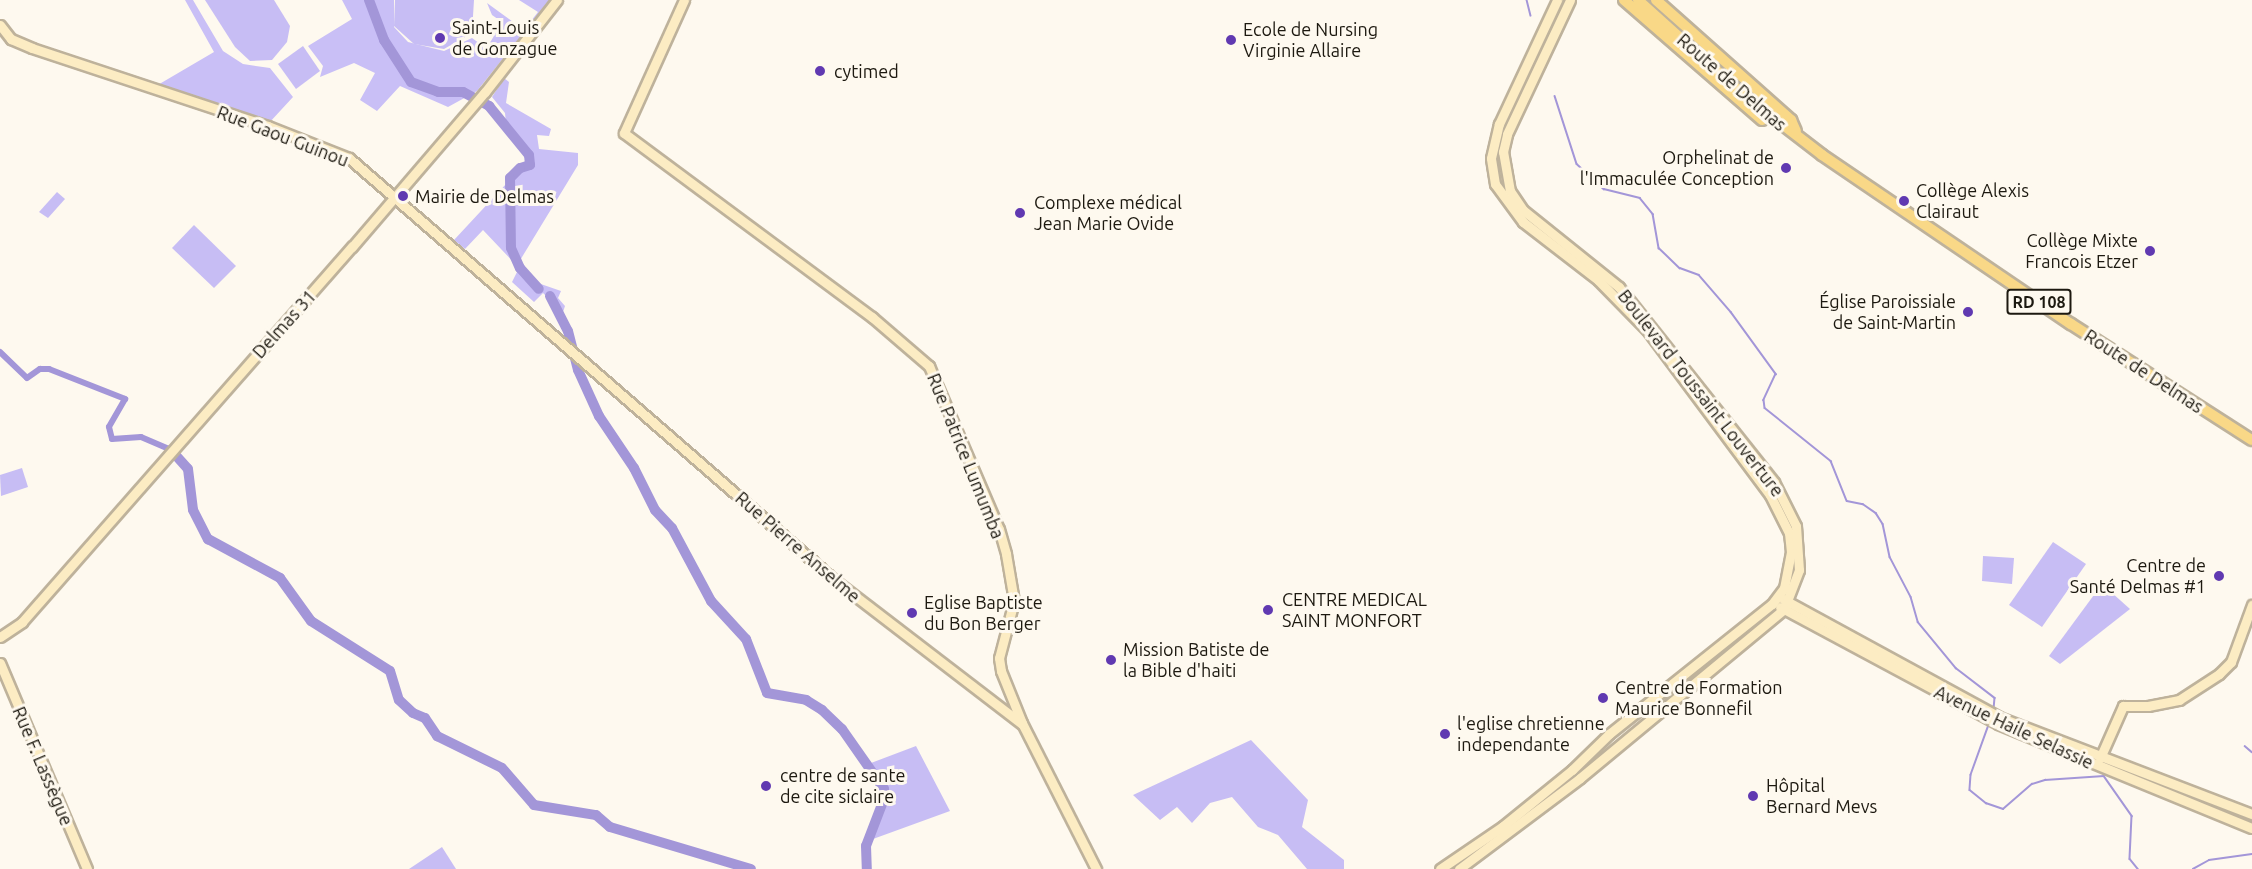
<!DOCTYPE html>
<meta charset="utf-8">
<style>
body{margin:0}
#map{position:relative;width:2252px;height:869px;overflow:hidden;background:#fef9ef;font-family:Ubuntu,sans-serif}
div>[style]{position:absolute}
.green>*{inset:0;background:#c7bdf4}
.forest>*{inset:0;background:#c9bff6}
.stream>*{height:1.5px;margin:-0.75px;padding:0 0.75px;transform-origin:0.75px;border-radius:0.75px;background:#a396d8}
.canal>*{height:6px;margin:-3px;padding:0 3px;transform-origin:3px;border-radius:3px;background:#a396d8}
.river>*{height:10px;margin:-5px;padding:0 5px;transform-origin:5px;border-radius:5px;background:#a396d8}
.roads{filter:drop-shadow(2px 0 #beb29b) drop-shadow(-2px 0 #beb29b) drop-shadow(0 2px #beb29b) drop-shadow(0 -2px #beb29b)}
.secondary>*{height:9px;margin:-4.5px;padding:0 4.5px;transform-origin:4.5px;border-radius:4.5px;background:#fcecc3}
.primary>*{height:10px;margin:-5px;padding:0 5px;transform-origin:5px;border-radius:5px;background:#f9d887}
.dots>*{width:16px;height:16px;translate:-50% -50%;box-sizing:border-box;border:3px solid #fef9ef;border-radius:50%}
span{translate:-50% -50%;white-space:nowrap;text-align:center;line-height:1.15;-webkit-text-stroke:6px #fef9ef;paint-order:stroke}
.shield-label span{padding:2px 4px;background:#fef9ef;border:2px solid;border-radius:4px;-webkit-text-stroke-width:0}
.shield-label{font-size:16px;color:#1d1910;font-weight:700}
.poi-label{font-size:18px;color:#1d1910}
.left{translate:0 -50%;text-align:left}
.right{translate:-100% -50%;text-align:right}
.street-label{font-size:18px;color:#1d1910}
</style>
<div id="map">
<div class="green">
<div style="clip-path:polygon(205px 0,274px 0,290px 26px,287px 42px,272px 60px,250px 61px,235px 47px)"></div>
<div style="clip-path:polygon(395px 0,474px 0,472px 33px,444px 49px,414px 44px,394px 26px)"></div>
<div style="clip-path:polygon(303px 46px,320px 71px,296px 89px,278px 64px)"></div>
<div style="clip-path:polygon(57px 192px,65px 199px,48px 218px,39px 212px)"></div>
<div style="clip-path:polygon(194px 225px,236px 266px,214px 288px,172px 248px)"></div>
<div style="clip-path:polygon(22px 468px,28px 487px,1px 496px,0 475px)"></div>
<div style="clip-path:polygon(2053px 542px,2086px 564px,2042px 627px,2009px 605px)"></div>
<div style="clip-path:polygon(1983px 556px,2014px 558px,2012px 584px,1982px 581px)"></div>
<div style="clip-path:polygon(2102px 584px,2130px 609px,2060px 664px,2049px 656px)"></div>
<div style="clip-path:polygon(1251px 740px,1308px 800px,1302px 827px,1344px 860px,1344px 869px,1307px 869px,1278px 835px,1258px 827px,1232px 797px,1210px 803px,1192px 823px,1177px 807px,1160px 820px,1133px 795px)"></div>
<div style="clip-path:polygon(916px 746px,950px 811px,873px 839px,889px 793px,871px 763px)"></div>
<div style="clip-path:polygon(442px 847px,456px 869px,409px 869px)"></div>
</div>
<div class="forest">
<div style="clip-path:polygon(185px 0,193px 0,223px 51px,243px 64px,270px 68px,293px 97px,269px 123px,156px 86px,214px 52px)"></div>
<div style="clip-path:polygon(342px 0,394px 0,394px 27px,408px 42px,444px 51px,472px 38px,483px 46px,491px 41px,502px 22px,492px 15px,487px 3px,524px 30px,538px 12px,519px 0,550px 0,477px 91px,448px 107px,400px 86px,377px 111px,360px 100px,375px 73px,354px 63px,320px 77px,323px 66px,308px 46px,352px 19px)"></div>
<div style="clip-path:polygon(504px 78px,509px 82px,506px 103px,551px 129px,549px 136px,537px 135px,539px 149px,578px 153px,578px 165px,519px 262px,535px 282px,561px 291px,558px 298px,565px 306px,563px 312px,543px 293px,534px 302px,512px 282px,519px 268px,483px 230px,465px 249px,454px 240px,520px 169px,532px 166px,532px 155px,516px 138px,506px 123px,505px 113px,492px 97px)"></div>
</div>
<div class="stream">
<div style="left:1527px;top:0;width:16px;rotate:76deg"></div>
<div style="left:1555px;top:96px;width:71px;rotate:72.1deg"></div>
<div style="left:1577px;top:164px;width:37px;rotate:43deg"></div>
<div style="left:1604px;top:189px;width:37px;rotate:14deg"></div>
<div style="left:1640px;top:198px;width:21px;rotate:51deg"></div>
<div style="left:1653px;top:214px;width:35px;rotate:80deg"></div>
<div style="left:1659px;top:248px;width:29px;rotate:44deg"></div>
<div style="left:1680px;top:268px;width:20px;rotate:20deg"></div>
<div style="left:1699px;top:275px;width:49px;rotate:49.1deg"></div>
<div style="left:1731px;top:312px;width:77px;rotate:54deg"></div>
<div style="left:1776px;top:374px;width:29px;rotate:115deg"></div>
<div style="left:1764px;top:400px;width:8px;rotate:83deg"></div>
<div style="left:1765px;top:408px;width:85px;rotate:38.8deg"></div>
<div style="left:1831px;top:461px;width:43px;rotate:68.2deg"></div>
<div style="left:1847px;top:501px;width:16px;rotate:11deg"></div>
<div style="left:1863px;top:504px;width:16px;rotate:35deg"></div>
<div style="left:1876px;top:513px;width:13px;rotate:58deg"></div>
<div style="left:1883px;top:524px;width:34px;rotate:78deg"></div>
<div style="left:1890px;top:557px;width:45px;rotate:62.3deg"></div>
<div style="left:1911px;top:597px;width:26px;rotate:74deg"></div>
<div style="left:1918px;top:622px;width:60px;rotate:50.4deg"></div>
<div style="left:1956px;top:668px;width:49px;rotate:37.6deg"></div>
<div style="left:1995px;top:698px;width:11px;rotate:95deg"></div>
<div style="left:1989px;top:725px;width:53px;rotate:109.8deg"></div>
<div style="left:1971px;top:775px;width:15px;rotate:94deg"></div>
<div style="left:1970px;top:790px;width:21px;rotate:39deg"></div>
<div style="left:1986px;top:803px;width:18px;rotate:19deg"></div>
<div style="left:2003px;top:809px;width:38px;rotate:-41deg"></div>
<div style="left:2032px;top:784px;width:14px;rotate:-17deg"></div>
<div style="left:2045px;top:780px;width:59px;rotate:-3.9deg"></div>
<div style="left:2104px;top:776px;width:49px;rotate:55deg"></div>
<div style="left:2132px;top:816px;width:43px;rotate:92.7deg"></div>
<div style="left:2130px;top:859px;width:13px;rotate:51deg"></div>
<div style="left:2245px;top:746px;width:9px;rotate:41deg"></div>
<div style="left:2193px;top:869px;width:18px;rotate:-29deg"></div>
<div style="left:2209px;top:860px;width:43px;rotate:-7.9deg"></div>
</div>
<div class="canal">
<div style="left:0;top:352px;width:37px;rotate:44deg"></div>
<div style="left:27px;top:378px;width:16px;rotate:-35deg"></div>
<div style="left:40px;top:369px;width:9px"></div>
<div style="left:49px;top:369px;width:82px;rotate:21.5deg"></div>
<div style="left:125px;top:399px;width:32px;rotate:120deg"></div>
<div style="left:109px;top:427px;width:12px;rotate:76deg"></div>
<div style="left:112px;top:439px;width:29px;rotate:-4deg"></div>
<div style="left:141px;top:437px;width:33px;rotate:23deg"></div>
</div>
<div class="river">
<div style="left:369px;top:0;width:43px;rotate:69.4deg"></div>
<div style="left:384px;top:40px;width:50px;rotate:57.3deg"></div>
<div style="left:411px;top:82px;width:29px;rotate:20deg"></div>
<div style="left:438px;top:92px;width:25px"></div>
<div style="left:463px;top:92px;width:30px;rotate:28deg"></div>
<div style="left:489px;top:106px;width:63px;rotate:50.8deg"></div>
<div style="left:529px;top:155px;width:10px;rotate:84deg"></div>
<div style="left:530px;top:165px;width:10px;rotate:163deg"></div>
<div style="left:520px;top:168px;width:14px;rotate:135deg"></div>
<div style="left:510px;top:178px;width:70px;rotate:89.2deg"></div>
<div style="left:511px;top:248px;width:22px;rotate:66deg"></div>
<div style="left:520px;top:268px;width:28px;rotate:48deg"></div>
<div style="left:550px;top:296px;width:39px;rotate:63deg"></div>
<div style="left:568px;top:331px;width:40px;rotate:75.6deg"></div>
<div style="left:578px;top:370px;width:51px;rotate:65.5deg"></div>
<div style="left:599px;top:416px;width:63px;rotate:56.1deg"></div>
<div style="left:634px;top:468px;width:47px;rotate:63.4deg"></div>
<div style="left:655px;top:510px;width:25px;rotate:47deg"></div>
<div style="left:672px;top:528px;width:83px;rotate:61.9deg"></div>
<div style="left:711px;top:601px;width:52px;rotate:47.4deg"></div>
<div style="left:746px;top:639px;width:58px;rotate:68.7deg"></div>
<div style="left:767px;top:693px;width:40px;rotate:10deg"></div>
<div style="left:806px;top:700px;width:19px;rotate:32deg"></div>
<div style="left:822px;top:710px;width:28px;rotate:44deg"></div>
<div style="left:842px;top:729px;width:73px;rotate:55deg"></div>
<div style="left:884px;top:789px;width:10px;rotate:90deg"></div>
<div style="left:884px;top:799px;width:50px;rotate:111deg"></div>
<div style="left:866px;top:846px;width:23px;rotate:88deg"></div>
<div style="left:171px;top:450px;width:25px;rotate:48deg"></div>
<div style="left:188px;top:469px;width:41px;rotate:83deg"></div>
<div style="left:193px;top:510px;width:33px;rotate:63deg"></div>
<div style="left:208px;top:539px;width:82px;rotate:28.4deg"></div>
<div style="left:280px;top:578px;width:53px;rotate:54.2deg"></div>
<div style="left:311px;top:621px;width:93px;rotate:32.3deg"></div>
<div style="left:390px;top:671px;width:30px;rotate:73deg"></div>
<div style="left:399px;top:700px;width:19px;rotate:43deg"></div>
<div style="left:413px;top:713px;width:13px;rotate:23deg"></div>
<div style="left:425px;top:718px;width:22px;rotate:56deg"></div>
<div style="left:437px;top:736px;width:72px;rotate:26.2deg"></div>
<div style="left:502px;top:768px;width:49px;rotate:49.1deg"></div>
<div style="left:534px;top:805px;width:63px;rotate:9.2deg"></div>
<div style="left:596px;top:815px;width:18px;rotate:41deg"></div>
<div style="left:610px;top:827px;width:147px;rotate:16.6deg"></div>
</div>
<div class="roads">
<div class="secondary">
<div style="left:684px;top:0;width:146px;rotate:114.3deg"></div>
<div style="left:624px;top:133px;width:309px;rotate:36.6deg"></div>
<div style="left:872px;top:317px;width:75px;rotate:40.7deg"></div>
<div style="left:929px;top:366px;width:177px;rotate:66.8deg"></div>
<div style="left:999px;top:529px;width:26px;rotate:74deg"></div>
<div style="left:1006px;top:554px;width:48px;rotate:80.3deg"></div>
<div style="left:1014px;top:601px;width:59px;rotate:104.7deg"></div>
<div style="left:999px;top:658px;width:13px;rotate:81deg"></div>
<div style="left:1001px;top:671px;width:56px;rotate:68deg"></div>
<div style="left:1022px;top:723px;width:164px;rotate:63.1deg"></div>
<div style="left:0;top:25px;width:18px;rotate:52deg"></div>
<div style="left:11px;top:39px;width:23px;rotate:23deg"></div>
<div style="left:32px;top:48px;width:249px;rotate:18.3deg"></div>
<div style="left:268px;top:126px;width:87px;rotate:21.6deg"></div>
<div style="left:349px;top:158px;width:646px;rotate:40.99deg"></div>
<div style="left:837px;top:582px;width:233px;rotate:37.5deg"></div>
<div style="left:1783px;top:599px;width:246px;rotate:28.6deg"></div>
<div style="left:1999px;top:717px;width:271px;rotate:21deg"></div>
<div style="left:1780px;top:607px;width:247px;rotate:28.2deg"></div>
<div style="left:1998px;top:724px;width:274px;rotate:22.3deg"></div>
<div style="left:0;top:637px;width:27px;rotate:-34deg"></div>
<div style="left:22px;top:622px;width:500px;rotate:-48.7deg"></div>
<div style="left:352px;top:247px;width:204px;rotate:-49.4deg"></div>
<div style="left:485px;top:92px;width:117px;rotate:-52deg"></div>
<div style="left:0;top:663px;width:224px;rotate:67.1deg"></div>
<div style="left:2100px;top:758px;width:57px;rotate:-66.1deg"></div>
<div style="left:2123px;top:706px;width:25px"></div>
<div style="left:2148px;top:706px;width:32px;rotate:-11deg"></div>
<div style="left:2179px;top:700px;width:48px;rotate:-33deg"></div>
<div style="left:2219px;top:674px;width:17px;rotate:-45deg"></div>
<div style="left:2231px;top:662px;width:61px;rotate:-69.8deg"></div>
<div style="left:1440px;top:869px;width:76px;rotate:-34.3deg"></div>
<div style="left:1503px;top:826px;width:89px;rotate:-39.1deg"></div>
<div style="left:1572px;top:770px;width:52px;rotate:-44.2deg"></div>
<div style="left:1609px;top:734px;width:208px;rotate:-38.6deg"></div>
<div style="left:1772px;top:604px;width:20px;rotate:-53deg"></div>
<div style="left:1784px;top:588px;width:37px;rotate:-79deg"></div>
<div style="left:1791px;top:552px;width:19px;rotate:-96deg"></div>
<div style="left:1789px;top:533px;width:42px;rotate:-116.6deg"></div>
<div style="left:1770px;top:495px;width:206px;rotate:-126.7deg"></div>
<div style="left:1647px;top:330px;width:70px;rotate:-134.4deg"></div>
<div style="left:1598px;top:280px;width:95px;rotate:-142.3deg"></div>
<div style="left:1523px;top:222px;width:47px;rotate:-126.4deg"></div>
<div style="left:1495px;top:184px;width:26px;rotate:-99deg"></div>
<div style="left:1491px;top:158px;width:35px;rotate:-77deg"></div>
<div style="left:1499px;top:124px;width:137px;rotate:-64.9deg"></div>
<div style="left:1459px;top:869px;width:151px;rotate:-36.9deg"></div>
<div style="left:1580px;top:778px;width:265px;rotate:-39.6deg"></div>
<div style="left:1784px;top:609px;width:42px;rotate:-69deg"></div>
<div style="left:1799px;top:570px;width:44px;rotate:-93.9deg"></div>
<div style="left:1796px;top:526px;width:49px;rotate:-116.6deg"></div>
<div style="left:1774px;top:482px;width:249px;rotate:-128.5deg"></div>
<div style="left:1619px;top:287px;width:123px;rotate:-141.3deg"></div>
<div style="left:1523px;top:210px;width:23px;rotate:-124deg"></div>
<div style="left:1510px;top:191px;width:40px;rotate:-100deg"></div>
<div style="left:1503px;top:152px;width:18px;rotate:-77deg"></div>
<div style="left:1507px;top:134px;width:148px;rotate:-64.8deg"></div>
</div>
<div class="primary">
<div style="left:1624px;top:0;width:183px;rotate:41deg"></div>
<div style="left:1638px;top:0;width:136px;rotate:42deg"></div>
<div style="left:1739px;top:91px;width:105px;rotate:37.6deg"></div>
<div style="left:1822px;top:155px;width:301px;rotate:34.2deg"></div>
<div style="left:2071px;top:324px;width:215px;rotate:32.7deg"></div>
<div style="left:1656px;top:0;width:181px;rotate:41.6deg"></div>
<div style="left:1791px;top:120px;width:12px;rotate:66deg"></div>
</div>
</div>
<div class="dots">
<div style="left:440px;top:38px;background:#6039b1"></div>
<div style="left:1231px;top:40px;background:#6039b1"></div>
<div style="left:820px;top:71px;background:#6039b1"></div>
<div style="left:1786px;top:168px;background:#6039b1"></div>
<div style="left:403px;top:196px;background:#6039b1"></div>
<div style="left:1904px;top:201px;background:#6039b1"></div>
<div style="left:1020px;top:213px;background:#6039b1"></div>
<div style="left:2150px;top:251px;background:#6039b1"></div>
<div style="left:1968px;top:312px;background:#6039b1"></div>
<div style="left:2219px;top:576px;background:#6039b1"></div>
<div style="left:1268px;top:610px;background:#6039b1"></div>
<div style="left:912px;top:613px;background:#6039b1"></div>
<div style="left:1111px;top:660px;background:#6039b1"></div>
<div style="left:1603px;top:698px;background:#6039b1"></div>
<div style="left:1445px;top:734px;background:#6039b1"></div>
<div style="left:766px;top:786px;background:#6039b1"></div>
<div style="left:1753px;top:796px;background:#6039b1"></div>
</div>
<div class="shield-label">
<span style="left:2039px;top:302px">RD 108</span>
</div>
<div class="poi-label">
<span class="left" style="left:452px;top:38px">Saint-Louis<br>de Gonzague</span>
<span class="left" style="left:1243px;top:40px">Ecole de Nursing<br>Virginie Allaire</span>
<span class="left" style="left:834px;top:71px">cytimed</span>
<span class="right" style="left:1774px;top:168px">Orphelinat de<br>l'Immaculée Conception</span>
<span class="left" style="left:1916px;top:201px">Collège Alexis<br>Clairaut</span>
<span class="left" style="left:415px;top:196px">Mairie de Delmas</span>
<span class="left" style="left:1034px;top:213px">Complexe médical<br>Jean Marie Ovide</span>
<span class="right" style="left:2138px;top:251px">Collège Mixte<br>Francois Etzer</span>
<span class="right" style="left:1956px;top:312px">Église Paroissiale<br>de Saint-Martin</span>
<span class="right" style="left:2206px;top:576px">Centre de<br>Santé Delmas #1</span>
<span class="left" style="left:1282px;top:610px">CENTRE MEDICAL<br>SAINT MONFORT</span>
<span class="left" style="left:924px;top:613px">Eglise Baptiste<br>du Bon Berger</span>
<span class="left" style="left:1123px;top:660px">Mission Batiste de<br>la Bible d'haiti</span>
<span class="left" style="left:1615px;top:698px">Centre de Formation<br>Maurice Bonnefil</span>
<span class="left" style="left:1457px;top:734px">l'eglise chretienne<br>independante</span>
<span class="left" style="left:780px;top:786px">centre de sante<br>de cite siclaire</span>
<span class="left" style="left:1766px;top:796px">Hôpital<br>Bernard Mevs</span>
</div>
<div class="street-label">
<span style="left:1732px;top:82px;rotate:41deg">Route de Delmas</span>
<span style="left:283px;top:136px;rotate:21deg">Rue Gaou Guinou</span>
<span style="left:284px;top:324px;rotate:-48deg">Delmas 31</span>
<span style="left:2144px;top:371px;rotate:33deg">Route de Delmas</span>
<span style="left:1701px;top:393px;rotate:52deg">Boulevard Toussaint Louverture</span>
<span style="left:966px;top:456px;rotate:68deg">Rue Patrice Lumumba</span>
<span style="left:798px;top:547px;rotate:41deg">Rue Pierre Anselme</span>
<span style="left:2014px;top:727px;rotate:25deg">Avenue Haile Selassie</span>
<span style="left:43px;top:766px;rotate:67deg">Rue F. Lassègue</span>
</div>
</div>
